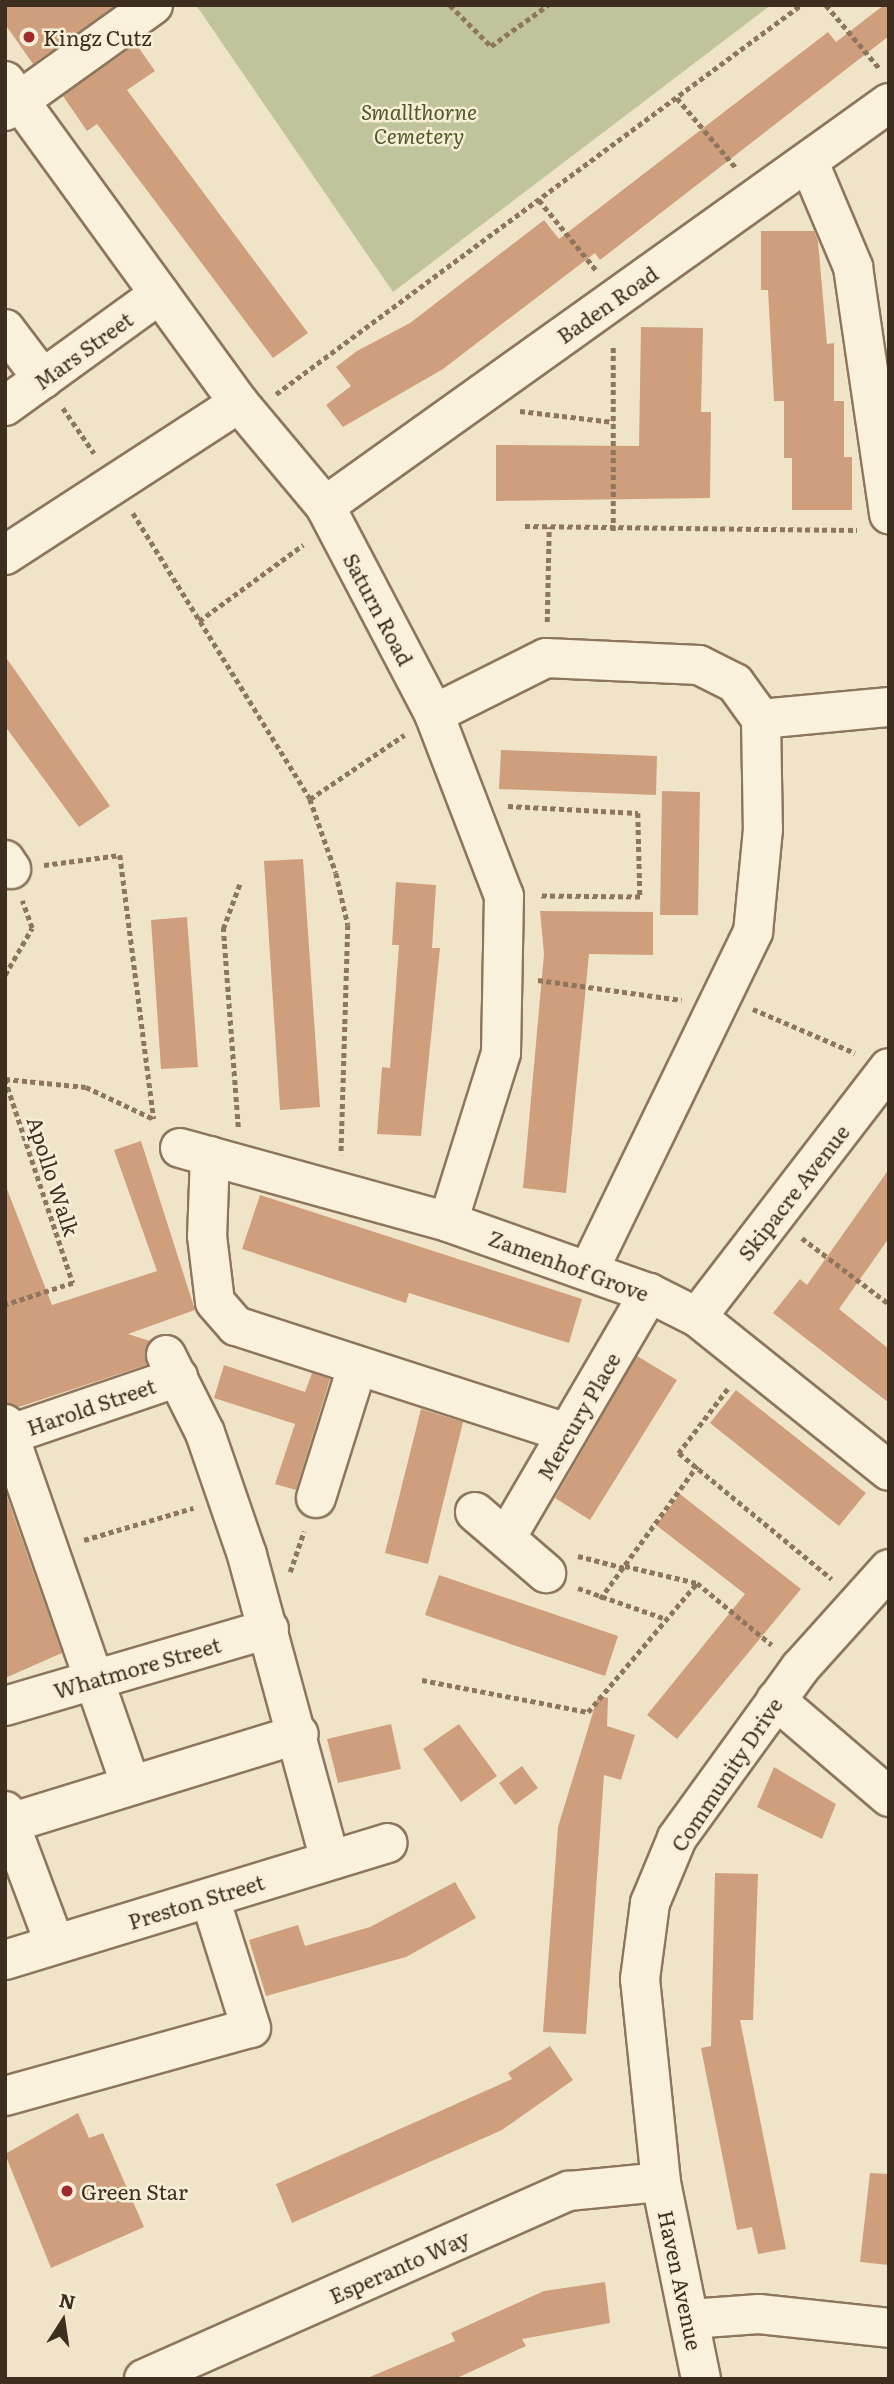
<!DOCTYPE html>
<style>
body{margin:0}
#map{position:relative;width:894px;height:2384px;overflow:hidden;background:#f0e4c8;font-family:Literata,serif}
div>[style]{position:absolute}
.cemetery>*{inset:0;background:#bfc49a}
.building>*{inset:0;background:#cf9f7d}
.path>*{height:4.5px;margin-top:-2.25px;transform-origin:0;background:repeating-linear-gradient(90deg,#8d765c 0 5px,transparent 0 8.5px)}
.roads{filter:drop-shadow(2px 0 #8d765c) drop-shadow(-2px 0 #8d765c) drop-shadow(0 2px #8d765c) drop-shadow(0 -2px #8d765c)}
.minor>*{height:38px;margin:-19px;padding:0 19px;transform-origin:19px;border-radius:19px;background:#faf1dc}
.dots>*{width:19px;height:19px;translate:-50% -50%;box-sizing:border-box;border:4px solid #f7eed8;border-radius:50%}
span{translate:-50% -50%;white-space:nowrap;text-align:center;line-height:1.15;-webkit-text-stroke:5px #f7eed8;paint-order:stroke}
.poi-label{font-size:21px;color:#3d2e20}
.left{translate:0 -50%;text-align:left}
.park-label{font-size:21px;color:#4d5a26;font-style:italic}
.street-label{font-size:21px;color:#3d2e20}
.frame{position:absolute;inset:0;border:7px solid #3d2e20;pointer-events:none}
.north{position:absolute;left:28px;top:2286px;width:70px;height:70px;-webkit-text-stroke:5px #f7eed8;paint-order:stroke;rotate:12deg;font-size:19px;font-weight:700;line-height:28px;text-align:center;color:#3d2e20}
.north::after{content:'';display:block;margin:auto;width:24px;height:32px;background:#3d2e20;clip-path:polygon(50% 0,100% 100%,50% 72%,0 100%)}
</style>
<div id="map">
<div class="cemetery">
<div style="clip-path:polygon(196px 5px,771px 5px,393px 292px)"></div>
</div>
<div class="building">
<div style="clip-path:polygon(5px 5px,110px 5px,112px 8px,33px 64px,5px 24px)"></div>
<div style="clip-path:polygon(884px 5px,889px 5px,889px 36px,600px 260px,595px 253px,443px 369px,343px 427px,326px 405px,351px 386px,336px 367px,357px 351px,410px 323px,544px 220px,559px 239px,828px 32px,836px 42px)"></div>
<div style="clip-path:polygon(136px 44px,155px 71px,127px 90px,308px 333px,273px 358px,97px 124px,87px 131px,63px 96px)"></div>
<div style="clip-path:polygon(761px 231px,814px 231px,818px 241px,827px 344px,834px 343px,834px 401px,844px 401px,844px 457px,852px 457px,852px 510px,792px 510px,792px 458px,784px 458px,784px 401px,774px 401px,768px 290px,761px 290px)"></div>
<div style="clip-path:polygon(641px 327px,703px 328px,701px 412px,711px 412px,710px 498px,496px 501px,496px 445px,639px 446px)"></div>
<div style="clip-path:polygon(5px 656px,110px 806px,79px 827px,5px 726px)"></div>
<div style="clip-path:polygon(501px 750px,657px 756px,656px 795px,499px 789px)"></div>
<div style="clip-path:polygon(662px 791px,700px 792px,698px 915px,660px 915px)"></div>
<div style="clip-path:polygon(303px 859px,320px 1107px,280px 1110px,264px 861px)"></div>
<div style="clip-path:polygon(396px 882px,436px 885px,432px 948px,440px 948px,421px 1136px,377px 1134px,382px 1067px,390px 1068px,399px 945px,392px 945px)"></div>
<div style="clip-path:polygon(540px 911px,653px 912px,653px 955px,589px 954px,566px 1193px,523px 1188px,544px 954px)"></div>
<div style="clip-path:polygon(187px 917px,198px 1067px,161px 1069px,151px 920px)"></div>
<div style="clip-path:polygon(141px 1141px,195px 1310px,128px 1334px,150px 1341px,146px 1365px,19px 1407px,5px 1403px,5px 1184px,52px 1305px,157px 1271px,114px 1150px)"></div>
<div style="clip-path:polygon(889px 1169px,889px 1238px,839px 1309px,889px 1349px,889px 1403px,773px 1313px,800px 1279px,807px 1285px)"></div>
<div style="clip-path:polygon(260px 1195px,582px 1299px,569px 1343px,409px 1293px,406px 1303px,242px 1249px)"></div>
<div style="clip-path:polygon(637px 1356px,677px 1380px,590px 1520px,555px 1498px)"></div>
<div style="clip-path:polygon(224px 1365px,305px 1392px,312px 1373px,330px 1379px,296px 1490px,275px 1484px,295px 1424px,214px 1398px)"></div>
<div style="clip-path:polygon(736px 1390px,866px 1493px,839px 1526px,710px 1423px)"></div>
<div style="clip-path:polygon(421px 1409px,463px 1422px,428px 1564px,385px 1553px)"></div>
<div style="clip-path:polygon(5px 1491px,62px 1653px,5px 1678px)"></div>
<div style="clip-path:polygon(680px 1494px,801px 1589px,677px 1739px,647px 1715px,745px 1594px,656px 1525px)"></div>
<div style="clip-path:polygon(439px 1575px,618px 1636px,605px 1676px,425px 1615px)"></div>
<div style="clip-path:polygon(598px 1696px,608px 1698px,607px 1726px,635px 1735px,621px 1780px,604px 1775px,586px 2034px,543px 2032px,558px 1827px)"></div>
<div style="clip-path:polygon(391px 1724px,401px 1769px,338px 1783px,327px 1739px)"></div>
<div style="clip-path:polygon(459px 1724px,497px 1776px,461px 1802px,423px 1749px)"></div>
<div style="clip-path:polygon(522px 1766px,538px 1788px,515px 1805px,499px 1783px)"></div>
<div style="clip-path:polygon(774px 1767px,836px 1804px,822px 1839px,757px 1807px)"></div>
<div style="clip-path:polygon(715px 1873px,758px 1874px,753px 2020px,740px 2020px,786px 2249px,758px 2254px,752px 2227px,737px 2230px,701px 2048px,711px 2046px)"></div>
<div style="clip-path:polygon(455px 1882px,476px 1918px,406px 1957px,266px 1996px,249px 1940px,298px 1925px,305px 1946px,370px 1927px)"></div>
<div style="clip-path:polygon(550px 2046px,573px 2080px,502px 2130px,292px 2223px,276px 2184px,512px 2079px,508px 2073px)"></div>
<div style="clip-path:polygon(78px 2113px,89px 2138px,103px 2133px,144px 2227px,51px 2268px,5px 2154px)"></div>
<div style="clip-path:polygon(870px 2173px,889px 2174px,889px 2265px,860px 2262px)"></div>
<div style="clip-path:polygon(605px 2282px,610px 2323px,522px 2339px,526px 2346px,455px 2379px,365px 2379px,455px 2341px,451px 2333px,544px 2291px)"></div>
</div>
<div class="path">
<div style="left:450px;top:5px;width:58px;rotate:45deg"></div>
<div style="left:491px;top:46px;width:70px;rotate:-35.7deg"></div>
<div style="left:826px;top:5px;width:84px;rotate:49.8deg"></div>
<div style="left:677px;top:98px;width:93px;rotate:49.8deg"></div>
<div style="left:539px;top:200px;width:90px;rotate:50.8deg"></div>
<div style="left:276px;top:394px;width:653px;rotate:-36.54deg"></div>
<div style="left:63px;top:408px;width:55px;rotate:55.4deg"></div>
<div style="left:520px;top:411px;width:94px;rotate:6.7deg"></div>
<div style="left:133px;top:513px;width:336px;rotate:58.2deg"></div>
<div style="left:310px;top:799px;width:78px;rotate:70.6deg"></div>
<div style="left:336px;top:873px;width:53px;rotate:77deg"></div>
<div style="left:348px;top:925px;width:230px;rotate:91.7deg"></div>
<div style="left:525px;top:526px;width:332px;rotate:0.7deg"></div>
<div style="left:613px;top:531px;width:185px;rotate:-90deg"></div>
<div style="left:199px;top:621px;width:129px;rotate:-36.2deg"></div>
<div style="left:547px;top:622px;width:95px;rotate:-88.8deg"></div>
<div style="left:310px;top:799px;width:114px;rotate:-34.2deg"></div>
<div style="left:508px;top:806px;width:130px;rotate:3.1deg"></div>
<div style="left:638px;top:813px;width:84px;rotate:88.6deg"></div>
<div style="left:640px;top:897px;width:100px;rotate:-179.4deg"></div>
<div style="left:44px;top:865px;width:77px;rotate:-7.5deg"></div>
<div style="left:120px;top:855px;width:266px;rotate:82.7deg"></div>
<div style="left:5px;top:975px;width:54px;rotate:-60.1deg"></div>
<div style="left:32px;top:928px;width:29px;rotate:-110deg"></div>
<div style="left:538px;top:980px;width:145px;rotate:7.9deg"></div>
<div style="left:753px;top:1009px;width:111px;rotate:23.3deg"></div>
<div style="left:5px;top:1079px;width:215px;rotate:71.6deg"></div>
<div style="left:73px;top:1283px;width:71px;rotate:162.1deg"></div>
<div style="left:5px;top:1079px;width:81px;rotate:5.6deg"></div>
<div style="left:86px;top:1087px;width:75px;rotate:25.2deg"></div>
<div style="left:238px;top:1127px;width:199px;rotate:-94.3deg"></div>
<div style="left:223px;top:929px;width:49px;rotate:-69.7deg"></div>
<div style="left:802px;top:1238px;width:109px;rotate:37.2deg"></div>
<div style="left:728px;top:1389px;width:81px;rotate:127.4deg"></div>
<div style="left:679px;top:1453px;width:198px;rotate:39.5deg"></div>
<div style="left:84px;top:1540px;width:114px;rotate:-16.4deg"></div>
<div style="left:578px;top:1556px;width:49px;rotate:14.3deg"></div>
<div style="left:625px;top:1566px;width:74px;rotate:13.3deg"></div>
<div style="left:697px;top:1583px;width:97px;rotate:39.6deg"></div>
<div style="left:290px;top:1572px;width:43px;rotate:-71.1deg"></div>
<div style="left:578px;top:1588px;width:90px;rotate:19.4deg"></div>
<div style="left:600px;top:1599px;width:165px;rotate:-53.9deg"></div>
<div style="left:422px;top:1680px;width:169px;rotate:10.9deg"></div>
<div style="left:588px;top:1712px;width:169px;rotate:-49.8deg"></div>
</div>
<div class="roads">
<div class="minor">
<div style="left:5px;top:81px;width:398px;rotate:54deg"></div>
<div style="left:239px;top:403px;width:134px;rotate:50.1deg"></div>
<div style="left:325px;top:506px;width:235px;rotate:62.3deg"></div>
<div style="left:434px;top:714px;width:195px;rotate:69deg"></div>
<div style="left:504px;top:896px;width:157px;rotate:91.1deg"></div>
<div style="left:501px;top:1053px;width:177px;rotate:107.4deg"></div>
<div style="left:5px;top:111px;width:182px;rotate:-35.6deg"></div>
<div style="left:810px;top:165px;width:111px;rotate:67.1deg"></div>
<div style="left:853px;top:267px;width:250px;rotate:81.7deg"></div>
<div style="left:5px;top:329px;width:63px;rotate:52.8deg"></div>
<div style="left:5px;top:406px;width:191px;rotate:-35.9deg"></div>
<div style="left:325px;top:506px;width:693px;rotate:-35.55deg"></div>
<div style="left:5px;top:555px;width:279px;rotate:-33deg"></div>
<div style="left:434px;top:714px;width:125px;rotate:-26.6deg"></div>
<div style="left:546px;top:658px;width:153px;rotate:2.6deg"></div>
<div style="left:699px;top:665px;width:40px;rotate:26.6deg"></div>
<div style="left:735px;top:683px;width:44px;rotate:54.2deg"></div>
<div style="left:761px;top:719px;width:110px;rotate:89deg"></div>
<div style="left:763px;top:829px;width:103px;rotate:95.5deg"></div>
<div style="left:753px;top:932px;width:373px;rotate:115.9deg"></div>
<div style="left:761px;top:719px;width:129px;rotate:-5.4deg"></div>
<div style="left:5px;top:860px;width:11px;rotate:56deg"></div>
<div style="left:180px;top:1148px;width:278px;rotate:15.4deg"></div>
<div style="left:448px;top:1222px;width:213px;rotate:19.5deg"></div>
<div style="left:649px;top:1293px;width:54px;rotate:26.6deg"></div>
<div style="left:697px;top:1317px;width:246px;rotate:38.7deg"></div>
<div style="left:210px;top:1156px;width:80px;rotate:92.1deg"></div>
<div style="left:207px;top:1236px;width:66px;rotate:83.1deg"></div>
<div style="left:215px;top:1302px;width:32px;rotate:49deg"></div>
<div style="left:236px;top:1326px;width:348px;rotate:17.9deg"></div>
<div style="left:697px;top:1317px;width:314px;rotate:-52.4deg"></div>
<div style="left:166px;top:1355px;width:87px;rotate:63.4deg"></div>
<div style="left:205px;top:1433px;width:129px;rotate:71deg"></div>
<div style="left:247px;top:1555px;width:316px;rotate:74.8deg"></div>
<div style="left:5px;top:1424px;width:382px;rotate:70.8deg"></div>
<div style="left:5px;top:1436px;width:183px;rotate:-18.8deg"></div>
<div style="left:316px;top:1498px;width:137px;rotate:-72.6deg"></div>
<div style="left:475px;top:1512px;width:94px;rotate:40.7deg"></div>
<div style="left:506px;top:1538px;width:284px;rotate:-59.7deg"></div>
<div style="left:776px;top:1700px;width:149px;rotate:40.6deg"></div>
<div style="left:5px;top:1706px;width:275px;rotate:-16.3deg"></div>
<div style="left:5px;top:1811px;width:140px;rotate:69.5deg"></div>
<div style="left:10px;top:1823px;width:302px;rotate:-17.1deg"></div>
<div style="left:5px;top:1960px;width:400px;rotate:-17deg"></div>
<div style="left:5px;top:2096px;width:255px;rotate:-15.5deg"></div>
<div style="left:251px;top:2028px;width:136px;rotate:-107.5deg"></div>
<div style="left:690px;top:2319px;width:69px;rotate:-4.1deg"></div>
<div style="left:759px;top:2314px;width:131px;rotate:6.1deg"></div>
<div style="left:144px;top:2379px;width:465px;rotate:-23.9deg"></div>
<div style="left:569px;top:2191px;width:92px;rotate:-5.6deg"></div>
<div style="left:701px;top:2379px;width:201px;rotate:-101.5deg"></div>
<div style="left:661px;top:2182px;width:204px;rotate:-95.9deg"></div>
<div style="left:640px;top:1979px;width:77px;rotate:-82.5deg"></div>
<div style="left:650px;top:1903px;width:70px;rotate:-67.4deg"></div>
<div style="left:677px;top:1838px;width:210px;rotate:-54.1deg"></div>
<div style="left:800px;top:1668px;width:133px;rotate:-48deg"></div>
</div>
</div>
<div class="dots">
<div style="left:29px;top:37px;background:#9e2a2b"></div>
<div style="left:67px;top:2191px;background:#9e2a2b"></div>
</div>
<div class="poi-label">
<span class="left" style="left:43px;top:37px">Kingz Cutz</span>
<span class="left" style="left:81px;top:2191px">Green Star</span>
</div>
<div class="park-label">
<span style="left:419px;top:123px">Smallthorne<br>Cemetery</span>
</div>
<div class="street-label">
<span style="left:607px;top:304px;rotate:-35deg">Baden Road</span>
<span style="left:83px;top:350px;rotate:-36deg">Mars Street</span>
<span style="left:379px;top:609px;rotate:62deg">Saturn Road</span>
<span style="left:54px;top:1176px;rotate:72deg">Apollo Walk</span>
<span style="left:793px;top:1192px;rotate:-52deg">Skipacre Avenue</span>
<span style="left:569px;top:1265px;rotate:20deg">Zamenhof Grove</span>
<span style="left:91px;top:1406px;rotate:-19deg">Harold Street</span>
<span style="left:578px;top:1416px;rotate:-60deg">Mercury Place</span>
<span style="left:137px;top:1667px;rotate:-16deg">Whatmore Street</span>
<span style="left:726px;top:1774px;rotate:-56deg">Community Drive</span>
<span style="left:196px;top:1901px;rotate:-17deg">Preston Street</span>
<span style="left:399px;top:2266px;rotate:-24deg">Esperanto Way</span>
<span style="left:681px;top:2280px;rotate:78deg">Haven Avenue</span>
</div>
<div class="frame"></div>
<div class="north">N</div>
</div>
